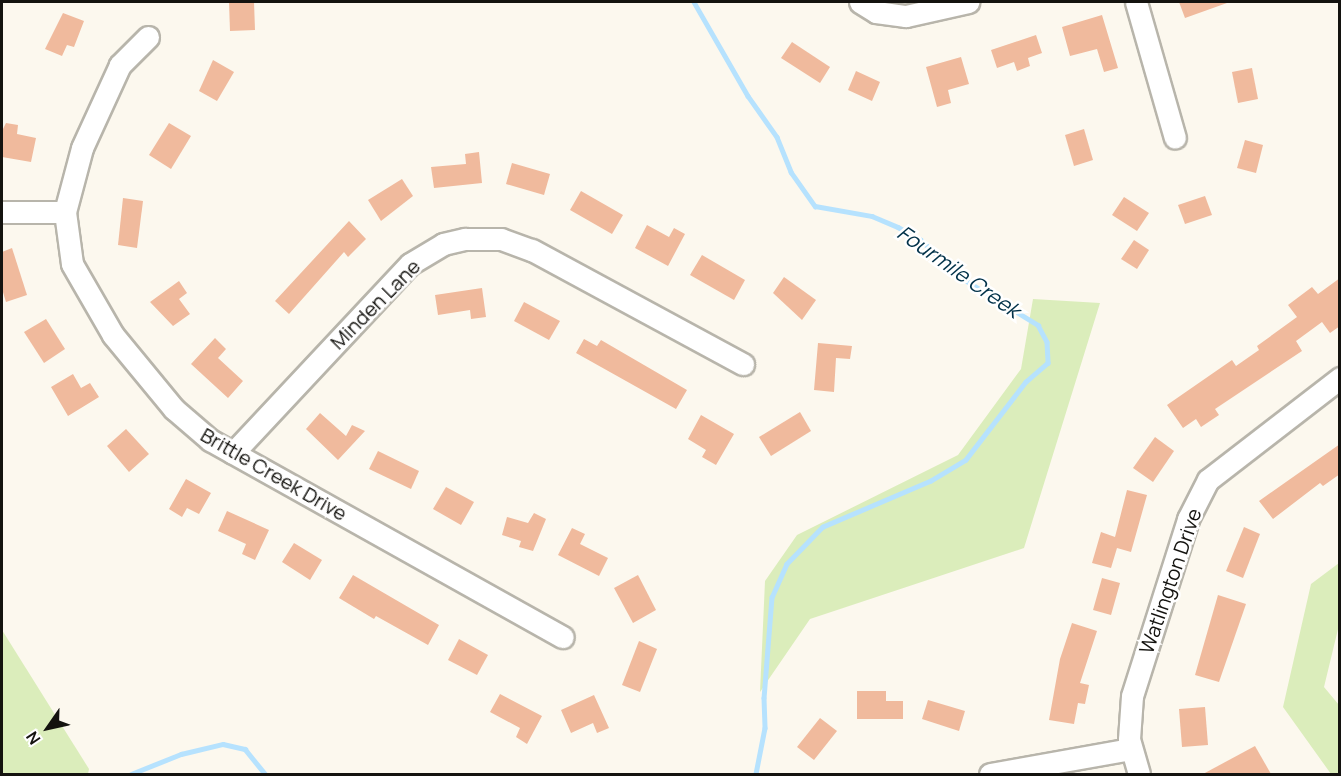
<!DOCTYPE html>
<style>
body{margin:0}
#map{position:relative;width:1341px;height:776px;overflow:hidden;background:#fcf8ee;font-family:Manrope,sans-serif}
div>[style]{position:absolute}
.green>*{inset:0;background:#dbedbb}
.stream>*{height:4.5px;margin:-2.25px;padding:0 2.25px;transform-origin:2.25px;border-radius:2.25px;background:#b6e2fe}
.building>*{inset:0;background:#f0ba9d}
.roads{filter:drop-shadow(2px 0 #b8b5ab) drop-shadow(-2px 0 #b8b5ab) drop-shadow(0 2px #b8b5ab) drop-shadow(0 -2px #b8b5ab)}
.minor>*{height:21px;margin:-10.5px;padding:0 10.5px;transform-origin:10.5px;border-radius:10.5px;background:#fff}
span{translate:-50% -50%;white-space:nowrap;text-align:center;line-height:1.15;-webkit-text-stroke:5px #fff;paint-order:stroke}
.street-label{font-size:20px;color:#14130f}
.water-label{font-size:21px;color:#013148;font-style:italic}
.frame{position:absolute;inset:0;border:3px solid #14130f;pointer-events:none}
.north{position:absolute;left:18px;top:698px;width:60px;height:60px;-webkit-text-stroke:4px #fff;paint-order:stroke;rotate:236deg;font-size:16px;font-weight:700;line-height:24px;text-align:center;color:#14130f}
.north::after{content:'';display:block;margin:auto;width:21px;height:27px;background:#14130f;clip-path:polygon(50% 0,100% 100%,50% 72%,0 100%)}
</style>
<div id="map">
<div class="green">
<div style="clip-path:polygon(1033px 299px,1100px 303px,1024px 548px,810px 619px,760px 692px,765px 581px,797px 535px,958px 455px,1021px 369px)"></div>
<div style="clip-path:polygon(1339px 563px,1339px 625px,1324px 687px,1339px 705px,1339px 774px,1331px 774px,1283px 707px,1311px 584px)"></div>
<div style="clip-path:polygon(2px 630px,89px 769px,88px 774px,2px 774px)"></div>
</div>
<div class="stream">
<div style="left:694px;top:2px;width:108px;rotate:60.1deg"></div>
<div style="left:748px;top:96px;width:50px;rotate:54.7deg"></div>
<div style="left:777px;top:137px;width:38px;rotate:68deg"></div>
<div style="left:791px;top:172px;width:42px;rotate:54.8deg"></div>
<div style="left:815px;top:206px;width:58px;rotate:10deg"></div>
<div style="left:872px;top:216px;width:28px;rotate:23deg"></div>
<div style="left:898px;top:227px;width:26px;rotate:29deg"></div>
<div style="left:921px;top:240px;width:54px;rotate:43.5deg"></div>
<div style="left:960px;top:277px;width:92px;rotate:31.6deg"></div>
<div style="left:1038px;top:325px;width:19px;rotate:62deg"></div>
<div style="left:1047px;top:342px;width:21px;rotate:87deg"></div>
<div style="left:1048px;top:363px;width:29px;rotate:139deg"></div>
<div style="left:1026px;top:382px;width:98px;rotate:127.6deg"></div>
<div style="left:966px;top:460px;width:41px;rotate:149deg"></div>
<div style="left:931px;top:481px;width:117px;rotate:156.9deg"></div>
<div style="left:823px;top:527px;width:52px;rotate:134.2deg"></div>
<div style="left:787px;top:564px;width:36px;rotate:114deg"></div>
<div style="left:772px;top:597px;width:101px;rotate:94.5deg"></div>
<div style="left:764px;top:698px;width:30px;rotate:88deg"></div>
<div style="left:765px;top:728px;width:47px;rotate:101.1deg"></div>
<div style="left:131px;top:774px;width:54px;rotate:-21.8deg"></div>
<div style="left:181px;top:754px;width:43px;rotate:-13.4deg"></div>
<div style="left:223px;top:744px;width:23px;rotate:13deg"></div>
<div style="left:245px;top:749px;width:32px;rotate:51deg"></div>
</div>
<div class="building">
<div style="clip-path:polygon(229px 2px,254px 2px,255px 30px,230px 31px)"></div>
<div style="clip-path:polygon(1179px 2px,1226px 2px,1227px 3px,1185px 18px)"></div>
<div style="clip-path:polygon(63px 13px,84px 21px,74px 47px,67px 45px,62px 56px,45px 49px)"></div>
<div style="clip-path:polygon(1102px 15px,1118px 68px,1104px 72px,1097px 49px,1070px 56px,1062px 27px)"></div>
<div style="clip-path:polygon(1036px 35px,1042px 53px,1028px 58px,1030px 66px,1017px 71px,1014px 62px,997px 68px,991px 50px)"></div>
<div style="clip-path:polygon(792px 42px,830px 67px,820px 83px,781px 58px)"></div>
<div style="clip-path:polygon(961px 57px,969px 84px,948px 90px,951px 103px,937px 107px,926px 67px)"></div>
<div style="clip-path:polygon(213px 60px,234px 72px,217px 101px,199px 91px)"></div>
<div style="clip-path:polygon(1252px 68px,1258px 99px,1238px 103px,1232px 72px)"></div>
<div style="clip-path:polygon(856px 71px,880px 82px,872px 101px,848px 90px)"></div>
<div style="clip-path:polygon(6px 123px,18px 125px,17px 134px,36px 138px,31px 162px,2px 157px,2px 131px)"></div>
<div style="clip-path:polygon(169px 123px,191px 136px,171px 169px,149px 155px)"></div>
<div style="clip-path:polygon(1084px 129px,1093px 160px,1074px 166px,1065px 135px)"></div>
<div style="clip-path:polygon(1245px 140px,1263px 145px,1256px 173px,1237px 168px)"></div>
<div style="clip-path:polygon(479px 152px,482px 183px,434px 188px,431px 167px,466px 164px,465px 154px)"></div>
<div style="clip-path:polygon(512px 163px,550px 174px,544px 195px,506px 184px)"></div>
<div style="clip-path:polygon(402px 179px,413px 196px,381px 221px,368px 200px)"></div>
<div style="clip-path:polygon(581px 191px,623px 215px,612px 234px,570px 210px)"></div>
<div style="clip-path:polygon(1205px 196px,1212px 215px,1185px 224px,1178px 205px)"></div>
<div style="clip-path:polygon(1124px 197px,1149px 213px,1137px 231px,1112px 215px)"></div>
<div style="clip-path:polygon(123px 198px,143px 201px,137px 248px,118px 245px)"></div>
<div style="clip-path:polygon(349px 221px,366px 239px,348px 257px,344px 252px,289px 314px,275px 301px)"></div>
<div style="clip-path:polygon(647px 225px,669px 237px,674px 228px,685px 234px,668px 266px,635px 248px)"></div>
<div style="clip-path:polygon(1134px 240px,1149px 250px,1137px 269px,1121px 259px)"></div>
<div style="clip-path:polygon(12px 248px,27px 295px,6px 302px,2px 289px,2px 252px)"></div>
<div style="clip-path:polygon(702px 255px,745px 280px,734px 300px,690px 275px)"></div>
<div style="clip-path:polygon(784px 277px,816px 300px,802px 320px,773px 293px)"></div>
<div style="clip-path:polygon(1340px 278px,1340px 326px,1330px 333px,1322px 322px,1296px 341px,1302px 351px,1215px 409px,1219px 415px,1201px 427px,1196px 419px,1183px 428px,1167px 405px,1232px 360px,1236px 366px,1259px 350px,1257px 346px,1297px 317px,1288px 305px,1312px 287px,1318px 294px)"></div>
<div style="clip-path:polygon(179px 281px,187px 293px,179px 299px,190px 314px,173px 326px,150px 302px)"></div>
<div style="clip-path:polygon(482px 288px,486px 317px,471px 319px,470px 310px,438px 315px,435px 295px)"></div>
<div style="clip-path:polygon(524px 302px,560px 321px,549px 340px,514px 321px)"></div>
<div style="clip-path:polygon(46px 319px,65px 349px,44px 363px,24px 332px)"></div>
<div style="clip-path:polygon(215px 338px,226px 349px,218px 358px,243px 381px,228px 398px,191px 364px)"></div>
<div style="clip-path:polygon(584px 339px,597px 346px,601px 340px,687px 390px,676px 409px,576px 353px)"></div>
<div style="clip-path:polygon(818px 343px,852px 346px,850px 359px,836px 358px,834px 392px,814px 390px)"></div>
<div style="clip-path:polygon(73px 374px,81px 388px,90px 383px,99px 397px,68px 416px,51px 387px)"></div>
<div style="clip-path:polygon(800px 412px,811px 431px,771px 456px,759px 437px)"></div>
<div style="clip-path:polygon(320px 413px,346px 436px,352px 425px,365px 431px,338px 460px,306px 429px)"></div>
<div style="clip-path:polygon(701px 415px,734px 434px,716px 465px,702px 457px,706px 450px,688px 439px)"></div>
<div style="clip-path:polygon(126px 429px,149px 454px,129px 472px,107px 446px)"></div>
<div style="clip-path:polygon(1155px 437px,1174px 451px,1153px 482px,1133px 468px)"></div>
<div style="clip-path:polygon(1340px 444px,1340px 474px,1323px 486px,1320px 483px,1273px 519px,1259px 501px)"></div>
<div style="clip-path:polygon(378px 451px,419px 471px,411px 489px,369px 469px)"></div>
<div style="clip-path:polygon(186px 479px,211px 493px,199px 514px,187px 508px,182px 517px,169px 509px)"></div>
<div style="clip-path:polygon(446px 487px,474px 502px,461px 525px,433px 509px)"></div>
<div style="clip-path:polygon(1127px 490px,1147px 495px,1131px 552px,1117px 548px,1111px 568px,1092px 563px,1101px 532px,1115px 537px)"></div>
<div style="clip-path:polygon(227px 511px,269px 530px,255px 560px,242px 554px,246px 544px,218px 531px)"></div>
<div style="clip-path:polygon(534px 513px,546px 519px,533px 551px,519px 547px,521px 541px,502px 535px,507px 517px,528px 523px)"></div>
<div style="clip-path:polygon(1244px 527px,1260px 534px,1243px 578px,1226px 571px)"></div>
<div style="clip-path:polygon(572px 528px,585px 534px,580px 544px,608px 558px,599px 576px,558px 555px)"></div>
<div style="clip-path:polygon(294px 543px,322px 560px,310px 580px,282px 562px)"></div>
<div style="clip-path:polygon(353px 575px,439px 625px,428px 645px,376px 616px,374px 619px,339px 598px)"></div>
<div style="clip-path:polygon(638px 575px,656px 610px,633px 623px,614px 588px)"></div>
<div style="clip-path:polygon(1102px 578px,1120px 583px,1111px 615px,1093px 610px)"></div>
<div style="clip-path:polygon(1218px 595px,1246px 604px,1219px 682px,1195px 675px)"></div>
<div style="clip-path:polygon(1072px 623px,1097px 631px,1080px 683px,1089px 685px,1085px 704px,1078px 703px,1074px 724px,1049px 720px,1060px 659px)"></div>
<div style="clip-path:polygon(459px 639px,488px 655px,477px 675px,448px 660px)"></div>
<div style="clip-path:polygon(639px 641px,657px 649px,640px 692px,622px 685px)"></div>
<div style="clip-path:polygon(857px 691px,886px 691px,886px 701px,903px 701px,903px 719px,857px 719px)"></div>
<div style="clip-path:polygon(500px 694px,542px 716px,527px 744px,516px 737px,520px 728px,490px 712px)"></div>
<div style="clip-path:polygon(594px 695px,609px 728px,597px 733px,593px 723px,571px 733px,561px 710px)"></div>
<div style="clip-path:polygon(928px 700px,965px 711px,959px 731px,922px 719px)"></div>
<div style="clip-path:polygon(1205px 707px,1208px 745px,1182px 747px,1179px 709px)"></div>
<div style="clip-path:polygon(820px 718px,837px 731px,814px 760px,797px 747px)"></div>
<div style="clip-path:polygon(1255px 746px,1271px 774px,1203px 774px)"></div>
</div>
<div class="roads">
<div class="minor">
<div style="left:860px;top:2px;width:19px;rotate:32deg"></div>
<div style="left:876px;top:12px;width:30px;rotate:8deg"></div>
<div style="left:906px;top:16px;width:64px;rotate:-12.7deg"></div>
<div style="left:1136px;top:2px;width:141px;rotate:74deg"></div>
<div style="left:148px;top:37px;width:40px;rotate:135deg"></div>
<div style="left:120px;top:65px;width:91px;rotate:114.6deg"></div>
<div style="left:82px;top:148px;width:66px;rotate:104.9deg"></div>
<div style="left:65px;top:212px;width:52px;rotate:82.3deg"></div>
<div style="left:72px;top:264px;width:82px;rotate:60deg"></div>
<div style="left:113px;top:335px;width:96px;rotate:50.5deg"></div>
<div style="left:174px;top:409px;width:48px;rotate:40.7deg"></div>
<div style="left:210px;top:440px;width:404px;rotate:29.2deg"></div>
<div style="left:2px;top:212px;width:63px"></div>
<div style="left:233px;top:453px;width:259px;rotate:-46.9deg"></div>
<div style="left:410px;top:264px;width:39px;rotate:-31deg"></div>
<div style="left:443px;top:244px;width:23px;rotate:-13deg"></div>
<div style="left:465px;top:239px;width:36px"></div>
<div style="left:501px;top:239px;width:33px;rotate:20deg"></div>
<div style="left:532px;top:250px;width:240px;rotate:28.4deg"></div>
<div style="left:990px;top:774px;width:142px;rotate:-10.1deg"></div>
<div style="left:1139px;top:774px;width:36px;rotate:-106deg"></div>
<div style="left:1129px;top:739px;width:43px;rotate:-86deg"></div>
<div style="left:1132px;top:696px;width:186px;rotate:-72.4deg"></div>
<div style="left:1188px;top:519px;width:44px;rotate:-62.9deg"></div>
<div style="left:1208px;top:480px;width:167px;rotate:-37.7deg"></div>
</div>
</div>
<div class="street-label">
<span style="left:375px;top:304px;rotate:-45deg">Minden Lane</span>
<span style="left:274px;top:474px;rotate:30deg">Brittle Creek Drive</span>
<span style="left:1170px;top:581px;rotate:-71deg">Watlington Drive</span>
</div>
<div class="water-label">
<span style="left:959px;top:271px;rotate:35deg">Fourmile Creek</span>
</div>
<div class="frame"></div>
<div class="north">N</div>
</div>
